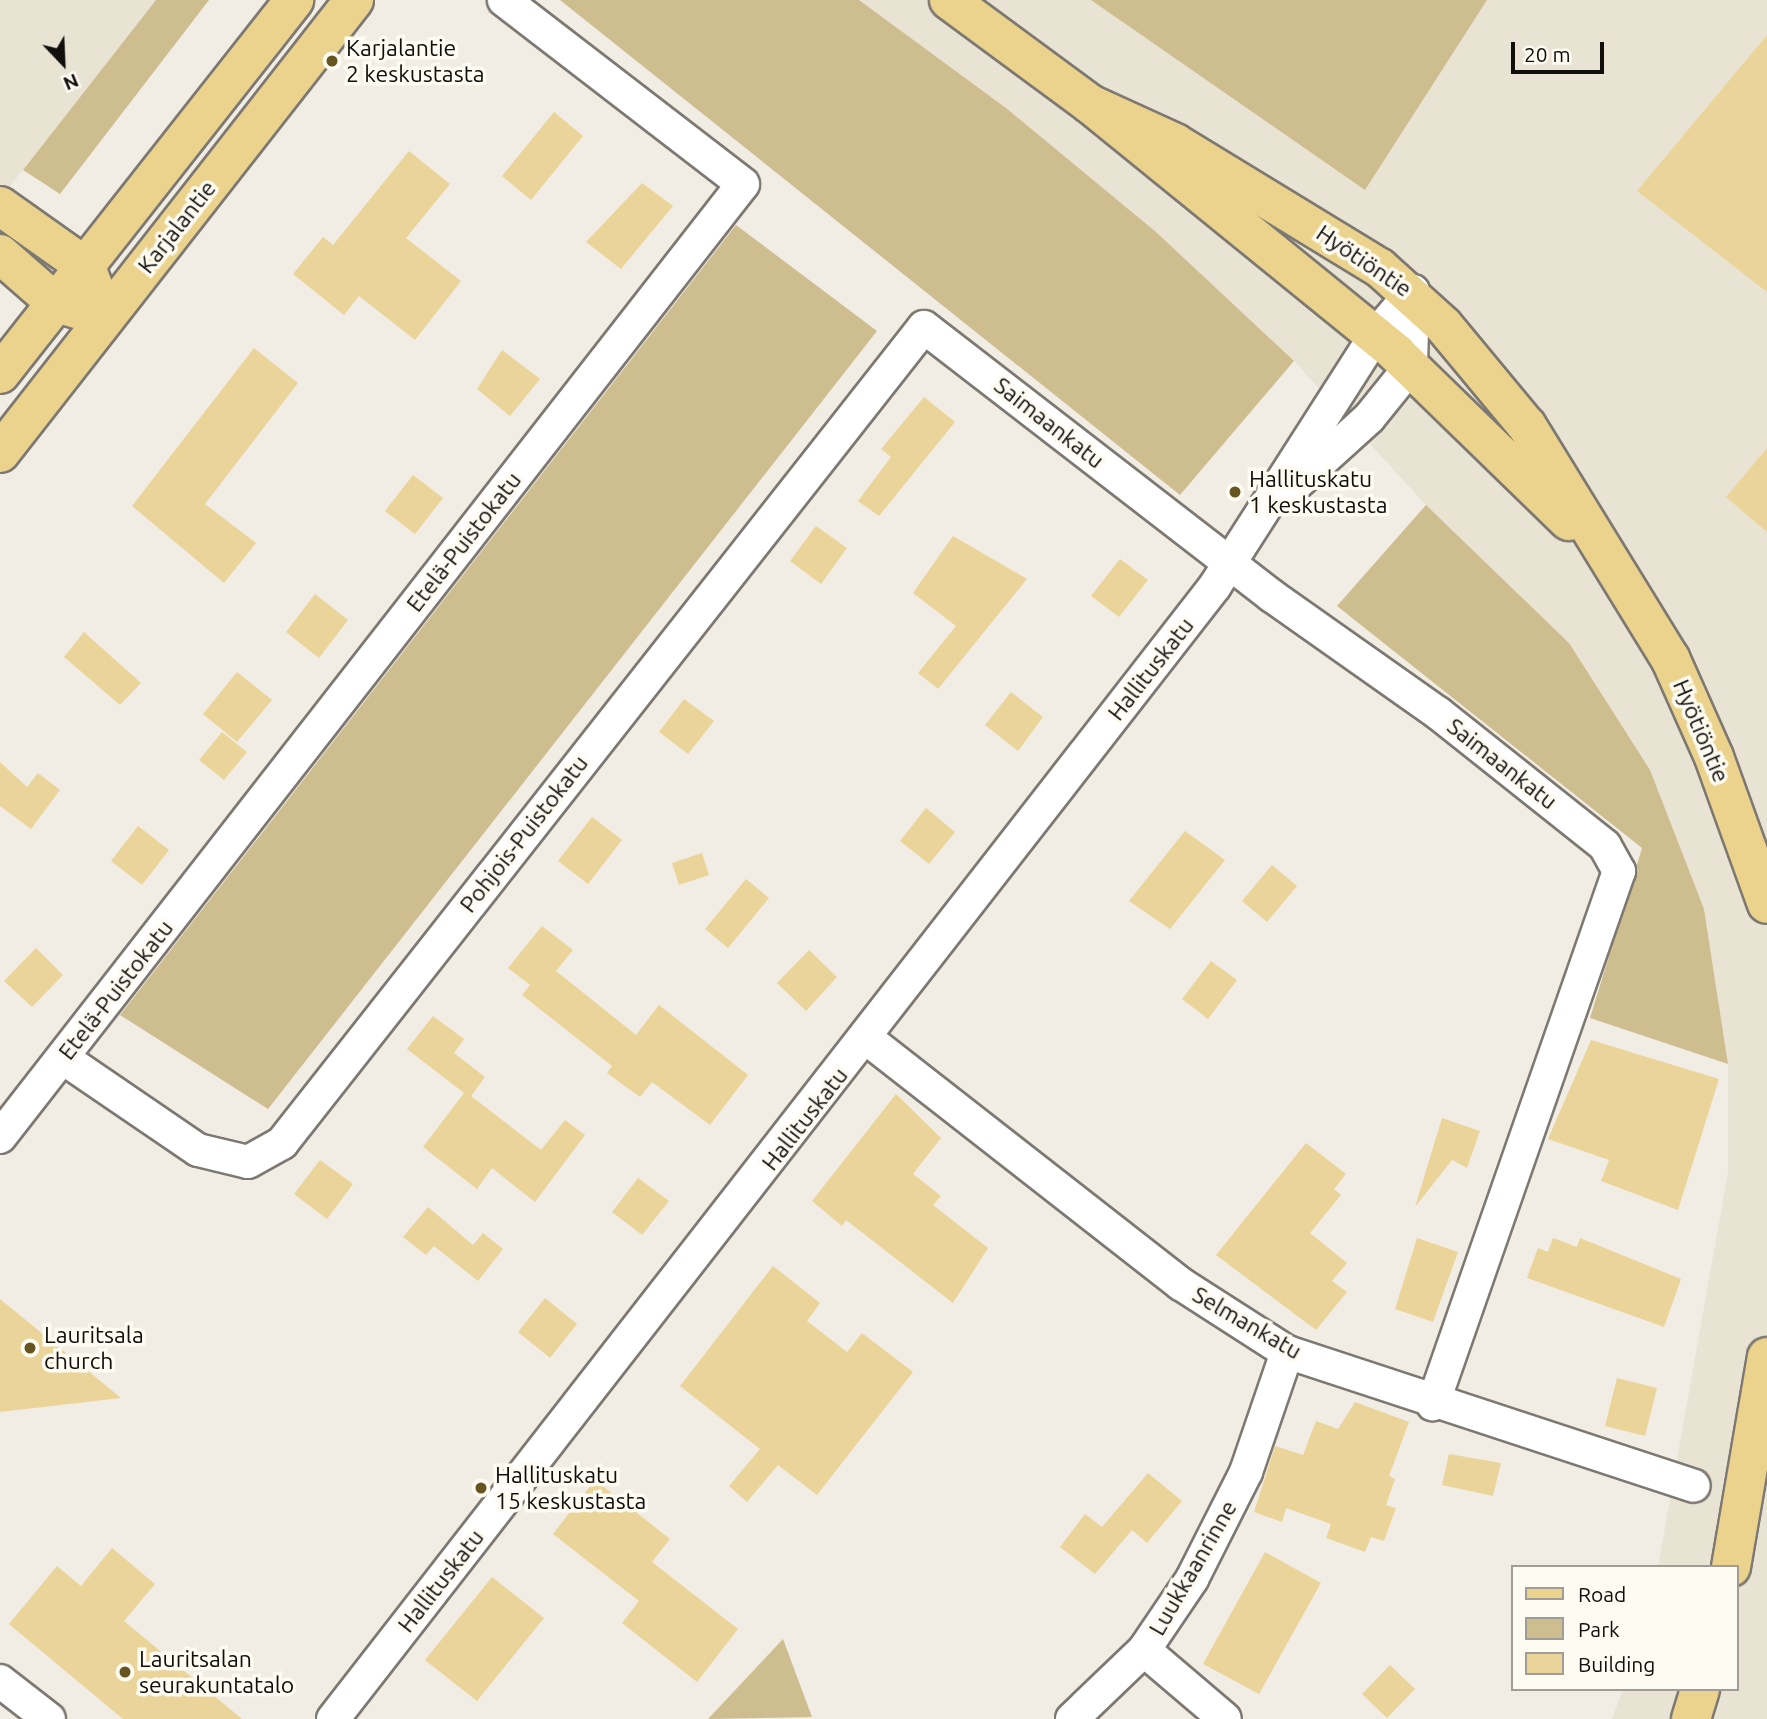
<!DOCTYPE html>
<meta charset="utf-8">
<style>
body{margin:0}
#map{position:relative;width:1767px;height:1719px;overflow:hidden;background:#f1ede4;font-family:Ubuntu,sans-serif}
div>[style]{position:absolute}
.built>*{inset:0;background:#e9e3d3}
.green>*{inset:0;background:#cebd8f}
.building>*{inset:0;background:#ebd49a}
.roads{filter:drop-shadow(2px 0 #7d7972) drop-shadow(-2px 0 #7d7972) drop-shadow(0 2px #7d7972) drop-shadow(0 -2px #7d7972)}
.minor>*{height:32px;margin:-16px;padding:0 16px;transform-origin:16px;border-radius:16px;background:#fff}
.major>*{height:38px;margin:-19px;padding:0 19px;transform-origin:19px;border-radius:19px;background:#ebd38e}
.dots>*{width:19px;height:19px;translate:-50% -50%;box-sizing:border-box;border:4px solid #fefbf2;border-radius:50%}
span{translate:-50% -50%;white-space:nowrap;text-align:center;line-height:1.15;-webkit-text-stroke:7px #fefbf2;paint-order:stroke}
.poi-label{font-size:23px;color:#100f0c}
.left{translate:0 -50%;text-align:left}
.street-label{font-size:23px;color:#100f0c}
.legend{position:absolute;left:1511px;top:1565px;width:228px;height:126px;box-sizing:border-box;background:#fefbf2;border:2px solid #9f9d96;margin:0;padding:9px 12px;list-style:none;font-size:21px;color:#100f0c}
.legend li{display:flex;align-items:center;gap:14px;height:35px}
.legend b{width:35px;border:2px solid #9f9d96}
.north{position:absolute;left:28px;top:28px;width:70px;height:70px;-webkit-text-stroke:5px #fefbf2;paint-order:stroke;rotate:157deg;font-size:19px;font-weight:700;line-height:28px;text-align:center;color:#100f0c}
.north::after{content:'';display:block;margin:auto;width:24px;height:32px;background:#100f0c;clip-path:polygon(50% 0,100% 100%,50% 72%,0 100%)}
.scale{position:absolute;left:1511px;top:42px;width:93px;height:32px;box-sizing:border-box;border:4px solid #100f0c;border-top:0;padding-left:9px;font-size:21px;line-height:24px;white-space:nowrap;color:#100f0c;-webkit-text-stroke:5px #fefbf2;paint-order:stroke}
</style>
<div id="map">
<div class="built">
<div style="clip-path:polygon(0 0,156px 0,0 199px)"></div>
<div style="clip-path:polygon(859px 0,1767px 0,1767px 1719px,1612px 1719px,1623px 1689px,1737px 1689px,1737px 1567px,1658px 1567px,1728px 1172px,1728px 1064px,1704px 909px,1569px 643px,1426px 505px,1294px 361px,1006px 108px)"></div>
</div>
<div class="green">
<div style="clip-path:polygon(156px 0,209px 0,60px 194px,23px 170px)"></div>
<div style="clip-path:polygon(560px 0,859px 0,1006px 108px,1156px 232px,1294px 361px,1180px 495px)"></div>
<div style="clip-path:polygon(1091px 0,1487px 0,1365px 190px)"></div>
<div style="clip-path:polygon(736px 225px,877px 331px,268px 1109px,120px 1015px)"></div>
<div style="clip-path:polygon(1426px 505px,1569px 643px,1650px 770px,1704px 909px,1728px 1064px,1590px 1018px,1642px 848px,1337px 606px)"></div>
<div style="clip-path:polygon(783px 1639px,812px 1717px,708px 1719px)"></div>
</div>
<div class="building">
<div style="clip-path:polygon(1767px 35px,1767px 292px,1637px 191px)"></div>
<div style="clip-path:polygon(554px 112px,583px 136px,531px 200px,502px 176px)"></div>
<div style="clip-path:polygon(409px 151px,450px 184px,406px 238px,461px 281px,415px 340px,359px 296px,344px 315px,293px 274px,323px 237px,333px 245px)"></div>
<div style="clip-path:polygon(642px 183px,673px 206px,621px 269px,586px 242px)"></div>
<div style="clip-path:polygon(254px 348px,298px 383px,205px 504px,256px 543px,224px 583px,132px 506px)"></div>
<div style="clip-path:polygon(502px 350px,540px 379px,510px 416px,477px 389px)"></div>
<div style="clip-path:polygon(924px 397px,955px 422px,879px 516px,858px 501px,891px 457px,881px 449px)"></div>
<div style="clip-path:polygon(1767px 448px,1767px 532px,1726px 497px)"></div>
<div style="clip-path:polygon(413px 475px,443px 498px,415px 534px,385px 511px)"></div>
<div style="clip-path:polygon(816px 526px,847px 548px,821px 584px,790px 561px)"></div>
<div style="clip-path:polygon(953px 536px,1027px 579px,938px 689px,918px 673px,956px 626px,913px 593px)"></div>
<div style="clip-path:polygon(1120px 559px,1148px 580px,1119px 617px,1091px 596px)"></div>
<div style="clip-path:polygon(315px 594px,348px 620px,319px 658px,286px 632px)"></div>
<div style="clip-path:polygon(84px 632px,141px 683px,120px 705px,64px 657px)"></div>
<div style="clip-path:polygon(237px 672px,272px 700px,237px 742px,203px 714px)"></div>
<div style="clip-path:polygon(1011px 692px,1043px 717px,1018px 751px,985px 725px)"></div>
<div style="clip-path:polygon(684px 699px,714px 721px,688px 754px,659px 732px)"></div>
<div style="clip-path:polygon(222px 732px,247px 752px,224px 780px,199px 760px)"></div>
<div style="clip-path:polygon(0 762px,27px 787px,38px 773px,60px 790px,31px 829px,0 806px)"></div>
<div style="clip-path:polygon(926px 808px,955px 832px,929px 864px,900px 841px)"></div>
<div style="clip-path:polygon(592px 817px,622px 840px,588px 884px,558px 861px)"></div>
<div style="clip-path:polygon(138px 826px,169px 850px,142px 885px,111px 861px)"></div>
<div style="clip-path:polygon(1185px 831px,1225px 860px,1170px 929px,1129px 901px)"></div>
<div style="clip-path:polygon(702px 853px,709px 875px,679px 885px,672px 863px)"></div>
<div style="clip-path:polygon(1272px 865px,1297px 886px,1267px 922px,1242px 901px)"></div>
<div style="clip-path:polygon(746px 879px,769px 898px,728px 948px,705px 929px)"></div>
<div style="clip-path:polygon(542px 926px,573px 950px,556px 971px,636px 1035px,659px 1005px,748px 1075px,710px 1125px,652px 1082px,640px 1097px,607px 1073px,612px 1066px,522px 995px,530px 985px,508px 968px)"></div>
<div style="clip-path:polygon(36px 948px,63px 975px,32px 1007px,4px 981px)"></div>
<div style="clip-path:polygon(809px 950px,837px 977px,806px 1011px,777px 983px)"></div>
<div style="clip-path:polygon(1211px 961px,1237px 980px,1208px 1019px,1182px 999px)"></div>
<div style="clip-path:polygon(433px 1016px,464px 1039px,454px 1053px,485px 1077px,471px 1096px,541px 1150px,565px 1120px,585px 1135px,535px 1202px,492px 1168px,477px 1189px,423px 1147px,464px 1093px,407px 1049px)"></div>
<div style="clip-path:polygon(1591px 1040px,1719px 1079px,1678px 1210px,1601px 1181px,1609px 1160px,1548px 1139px)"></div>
<div style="clip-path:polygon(896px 1094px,941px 1138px,913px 1174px,941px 1196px,933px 1205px,988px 1248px,953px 1303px,846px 1220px,842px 1226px,812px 1201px)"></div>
<div style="clip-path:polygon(1442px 1118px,1480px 1131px,1467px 1168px,1452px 1160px,1415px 1207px)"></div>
<div style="clip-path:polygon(1306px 1143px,1346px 1174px,1334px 1189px,1341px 1195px,1310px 1233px,1347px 1263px,1332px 1281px,1347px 1292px,1316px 1330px,1216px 1255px)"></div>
<div style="clip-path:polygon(320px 1160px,353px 1184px,327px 1219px,294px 1194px)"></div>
<div style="clip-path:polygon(638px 1178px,669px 1201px,642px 1235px,612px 1212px)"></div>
<div style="clip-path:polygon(428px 1207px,473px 1245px,483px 1233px,503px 1249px,478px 1281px,434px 1246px,426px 1255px,403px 1237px)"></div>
<div style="clip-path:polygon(1417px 1238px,1458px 1252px,1433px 1322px,1395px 1309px)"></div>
<div style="clip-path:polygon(1553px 1238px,1577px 1247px,1580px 1238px,1681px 1279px,1664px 1327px,1527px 1278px,1538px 1248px,1548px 1252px)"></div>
<div style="clip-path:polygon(773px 1266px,820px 1303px,807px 1321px,847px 1352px,862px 1333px,913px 1372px,817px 1495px,778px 1465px,747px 1502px,729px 1486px,760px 1449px,680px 1386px)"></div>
<div style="clip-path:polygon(545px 1298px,577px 1324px,550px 1358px,518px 1332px)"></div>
<div style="clip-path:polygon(0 1299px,121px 1398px,0 1412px)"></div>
<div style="clip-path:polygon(1617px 1378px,1657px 1388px,1645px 1436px,1605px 1426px)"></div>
<div style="clip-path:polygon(1355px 1402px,1409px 1422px,1389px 1476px,1395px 1479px,1386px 1505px,1396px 1508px,1384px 1541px,1371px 1537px,1365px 1552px,1326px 1538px,1331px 1524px,1286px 1508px,1282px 1522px,1254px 1512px,1275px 1446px,1303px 1455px,1316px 1421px,1338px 1429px)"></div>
<div style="clip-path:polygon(1449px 1454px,1501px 1463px,1493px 1496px,1442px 1485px)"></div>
<div style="clip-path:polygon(1148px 1473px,1182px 1501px,1147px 1543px,1132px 1530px,1095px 1574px,1060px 1547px,1085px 1514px,1102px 1527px)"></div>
<div style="clip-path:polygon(595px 1480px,670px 1539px,652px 1562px,738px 1629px,697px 1682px,622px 1623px,639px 1601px,553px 1534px)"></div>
<div style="clip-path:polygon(112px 1548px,155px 1584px,124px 1621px,242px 1719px,123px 1719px,9px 1624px,57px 1566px,81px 1586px)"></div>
<div style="clip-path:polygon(1265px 1552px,1321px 1583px,1259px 1694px,1203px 1664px)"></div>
<div style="clip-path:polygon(492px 1577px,544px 1618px,477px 1701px,425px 1660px)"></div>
<div style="clip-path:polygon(1390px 1665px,1415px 1689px,1387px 1718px,1362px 1694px)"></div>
</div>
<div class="roads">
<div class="minor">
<div style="left:1294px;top:486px;width:101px;rotate:-42.2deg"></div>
<div style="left:1369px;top:418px;width:67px;rotate:-51.1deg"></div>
<div style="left:1411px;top:366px;width:75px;rotate:-88.5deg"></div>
<div style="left:866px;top:1038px;width:400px;rotate:38deg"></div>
<div style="left:1181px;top:1284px;width:126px;rotate:32.7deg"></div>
<div style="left:1287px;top:1352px;width:428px;rotate:18.2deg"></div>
<div style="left:63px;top:1058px;width:163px;rotate:34.3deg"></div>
<div style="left:198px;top:1150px;width:51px;rotate:13.5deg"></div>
<div style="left:248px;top:1162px;width:39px;rotate:-29deg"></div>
<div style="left:282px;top:1143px;width:1038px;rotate:-51.81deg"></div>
<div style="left:924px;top:327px;width:440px;rotate:37.7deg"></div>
<div style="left:1272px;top:596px;width:203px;rotate:35.2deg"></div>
<div style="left:1438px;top:713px;width:213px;rotate:38.5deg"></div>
<div style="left:1605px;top:846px;width:29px;rotate:61deg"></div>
<div style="left:1619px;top:871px;width:565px;rotate:109.24deg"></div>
<div style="left:0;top:1137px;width:1208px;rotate:-52.06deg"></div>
<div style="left:743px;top:184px;width:302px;rotate:-142.4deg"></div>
<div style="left:1144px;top:1650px;width:106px;rotate:40.4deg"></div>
<div style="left:0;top:1681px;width:62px;rotate:37.8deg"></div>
<div style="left:333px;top:1719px;width:1436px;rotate:-52.1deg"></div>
<div style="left:1215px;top:586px;width:295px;rotate:-57.4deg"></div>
<div style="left:1374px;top:337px;width:60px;rotate:-49.7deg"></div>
<div style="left:1072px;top:1719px;width:100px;rotate:-43.8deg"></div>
<div style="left:1144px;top:1650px;width:86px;rotate:-55.9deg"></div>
<div style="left:1192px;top:1579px;width:120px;rotate:-63.2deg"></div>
<div style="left:1246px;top:1472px;width:127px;rotate:-71.1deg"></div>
</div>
<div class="major">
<div style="left:949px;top:0;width:175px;rotate:36.4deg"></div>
<div style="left:1090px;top:104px;width:395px;rotate:39.1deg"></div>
<div style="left:1396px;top:353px;width:241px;rotate:44.2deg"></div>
<div style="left:1090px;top:104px;width:94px;rotate:24.6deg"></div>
<div style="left:1175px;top:143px;width:240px;rotate:31.4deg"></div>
<div style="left:1380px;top:268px;width:85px;rotate:42.1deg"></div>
<div style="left:1443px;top:325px;width:131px;rotate:50.3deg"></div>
<div style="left:1527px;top:426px;width:273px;rotate:58.4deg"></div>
<div style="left:1670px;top:658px;width:108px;rotate:66deg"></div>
<div style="left:1714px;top:757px;width:156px;rotate:70.2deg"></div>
<div style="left:0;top:206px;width:105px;rotate:35.3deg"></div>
<div style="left:86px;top:267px;width:25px;rotate:69deg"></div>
<div style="left:0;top:254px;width:74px;rotate:41.2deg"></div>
<div style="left:56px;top:303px;width:25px;rotate:16deg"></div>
<div style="left:0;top:374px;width:476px;rotate:-51.8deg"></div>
<div style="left:0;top:453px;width:575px;rotate:-51.99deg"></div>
<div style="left:1731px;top:1567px;width:213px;rotate:-80.3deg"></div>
<div style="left:1691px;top:1719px;width:31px;rotate:-73deg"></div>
</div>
</div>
<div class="dots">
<div style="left:332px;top:61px;background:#665421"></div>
<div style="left:1235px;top:492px;background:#665421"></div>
<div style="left:30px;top:1348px;background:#665421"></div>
<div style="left:481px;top:1488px;background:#665421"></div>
<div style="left:125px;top:1672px;background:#665421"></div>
</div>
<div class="poi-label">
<span class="left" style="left:346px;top:61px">Karjalantie<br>2 keskustasta</span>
<span class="left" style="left:1249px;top:492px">Hallituskatu<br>1 keskustasta</span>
<span class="left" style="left:44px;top:1348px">Lauritsala<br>church</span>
<span class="left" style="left:495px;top:1488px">Hallituskatu<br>15 keskustasta</span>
<span class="left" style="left:139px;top:1672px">Lauritsalan<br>seurakuntatalo</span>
</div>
<div class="street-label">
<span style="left:177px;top:227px;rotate:-52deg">Karjalantie</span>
<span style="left:1364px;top:261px;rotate:34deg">Hyötiöntie</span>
<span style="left:1049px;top:423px;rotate:38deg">Saimaankatu</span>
<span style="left:464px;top:542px;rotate:-52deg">Etelä-Puistokatu</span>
<span style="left:1151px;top:669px;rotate:-52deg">Hallituskatu</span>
<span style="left:1701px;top:731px;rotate:67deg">Hyötiöntie</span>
<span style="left:1502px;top:764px;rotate:38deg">Saimaankatu</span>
<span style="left:524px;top:834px;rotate:-52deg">Pohjois-Puistokatu</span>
<span style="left:116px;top:990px;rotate:-52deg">Etelä-Puistokatu</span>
<span style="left:805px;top:1119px;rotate:-52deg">Hallituskatu</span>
<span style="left:1247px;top:1323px;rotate:30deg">Selmankatu</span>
<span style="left:1193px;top:1568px;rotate:-60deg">Luukkaanrinne</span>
<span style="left:441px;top:1581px;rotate:-52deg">Hallituskatu</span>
</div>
<ul class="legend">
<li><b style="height:9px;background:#ebd38e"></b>Road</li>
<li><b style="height:19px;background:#cebd8f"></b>Park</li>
<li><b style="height:19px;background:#ebd49a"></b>Building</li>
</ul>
<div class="north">N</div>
<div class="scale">20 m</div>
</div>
